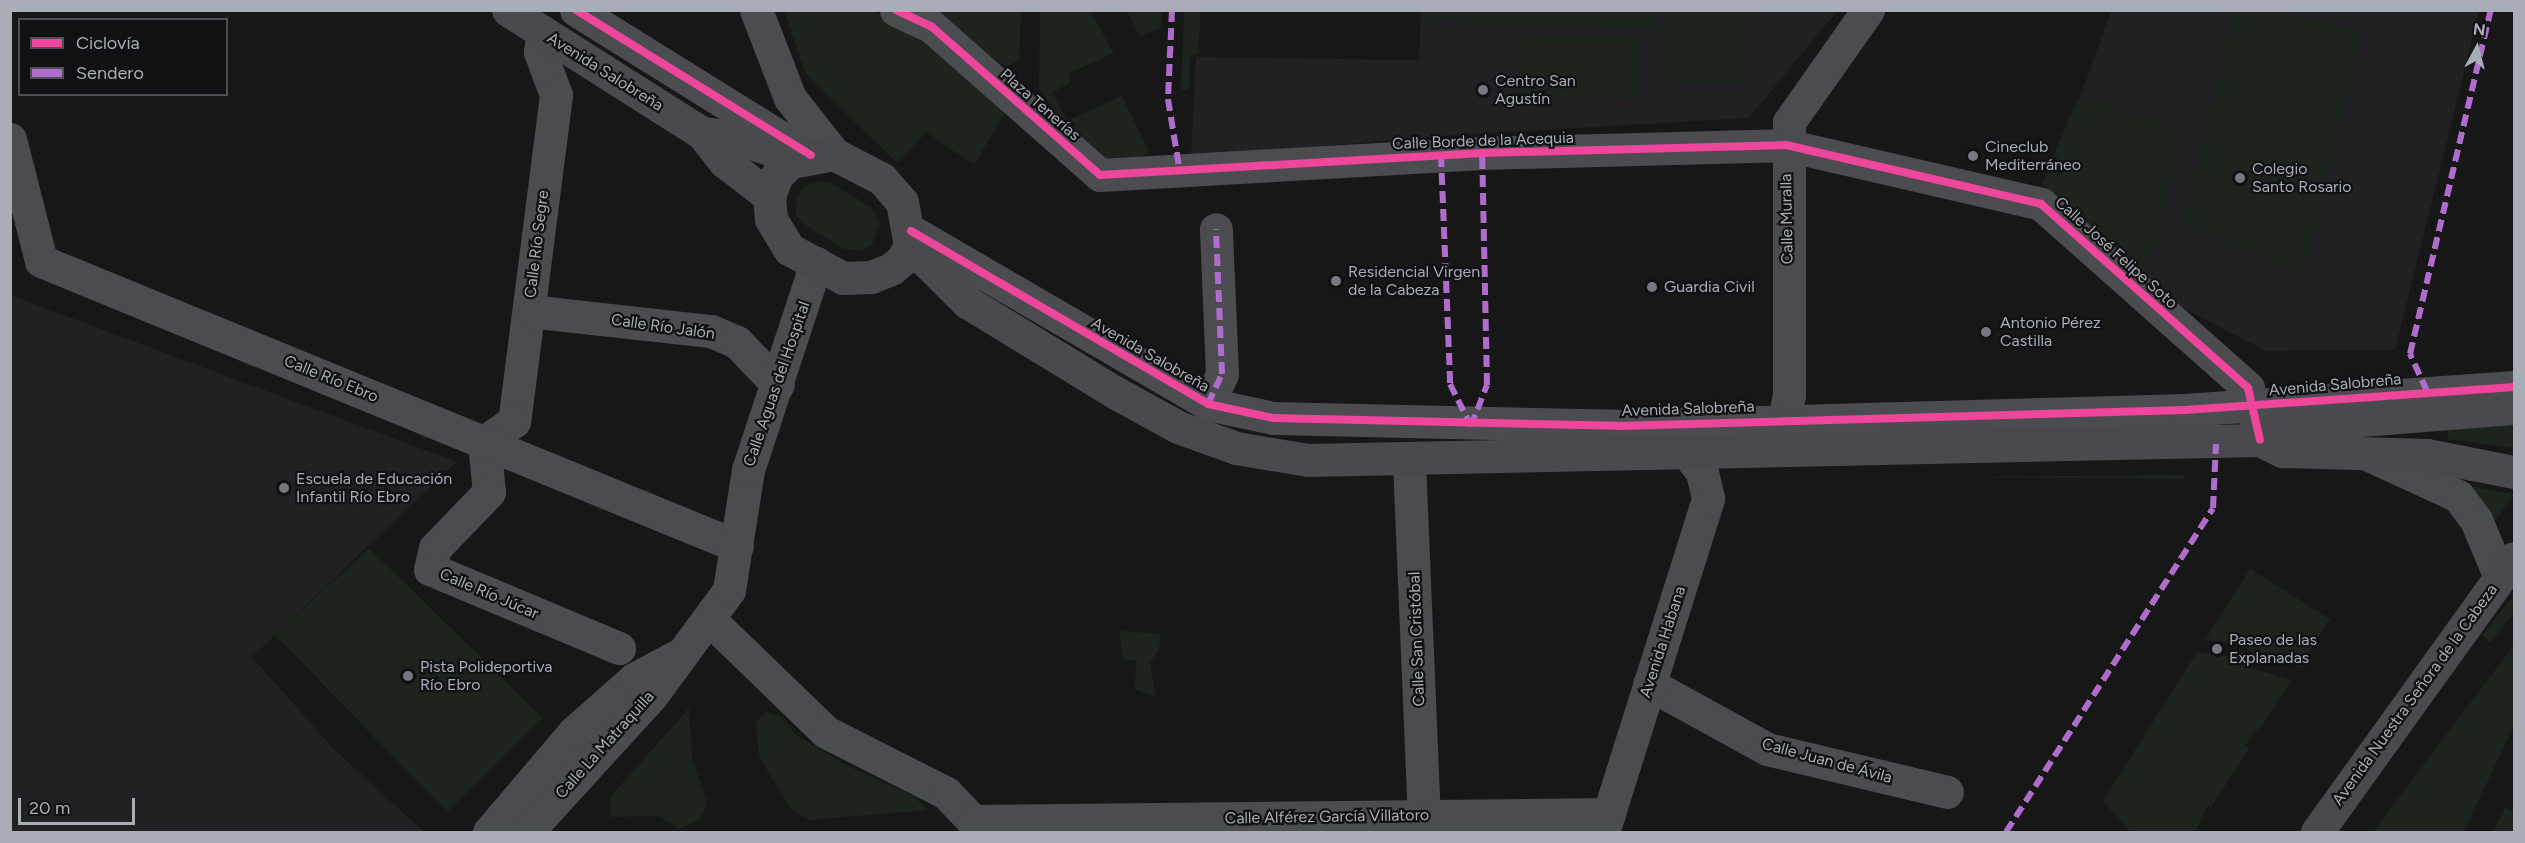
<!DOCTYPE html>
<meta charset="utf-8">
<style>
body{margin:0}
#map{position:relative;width:2525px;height:843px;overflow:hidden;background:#171717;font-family:Figtree,sans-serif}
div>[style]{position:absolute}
.built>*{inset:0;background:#212123}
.green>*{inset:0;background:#1d241e}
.minor>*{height:33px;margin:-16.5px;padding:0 16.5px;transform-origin:16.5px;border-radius:16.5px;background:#4b4c50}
.tertiary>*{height:33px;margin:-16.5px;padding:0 16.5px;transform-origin:16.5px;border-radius:16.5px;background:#4b4c50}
.secondary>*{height:33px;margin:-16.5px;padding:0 16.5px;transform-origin:16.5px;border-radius:16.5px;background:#4a4a4e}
.quiet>*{height:6px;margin-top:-3px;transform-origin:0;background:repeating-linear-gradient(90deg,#b06ccc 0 12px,transparent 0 18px)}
.cycleway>*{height:8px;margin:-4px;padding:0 4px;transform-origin:4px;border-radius:4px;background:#ed469a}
.dots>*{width:16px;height:16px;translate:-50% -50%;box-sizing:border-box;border:3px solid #111113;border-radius:50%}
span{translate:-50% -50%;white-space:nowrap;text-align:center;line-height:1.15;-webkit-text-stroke:4.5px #111113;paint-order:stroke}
.street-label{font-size:16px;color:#a8adb8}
.poi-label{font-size:16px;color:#a8adb8}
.left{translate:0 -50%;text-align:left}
.frame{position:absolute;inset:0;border:12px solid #a8adb8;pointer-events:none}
.legend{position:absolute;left:18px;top:18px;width:210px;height:78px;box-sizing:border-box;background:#111113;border:2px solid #4d4f55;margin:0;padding:8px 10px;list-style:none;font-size:18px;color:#a8adb8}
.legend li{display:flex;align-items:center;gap:12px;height:30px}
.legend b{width:30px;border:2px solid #4d4f55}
.north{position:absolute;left:2447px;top:18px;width:60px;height:60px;-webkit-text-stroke:4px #111113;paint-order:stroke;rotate:7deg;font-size:16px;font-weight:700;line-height:24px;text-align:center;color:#a8adb8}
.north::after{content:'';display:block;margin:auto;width:21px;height:27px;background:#a8adb8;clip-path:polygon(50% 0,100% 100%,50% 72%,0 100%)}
.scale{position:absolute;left:18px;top:798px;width:117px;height:27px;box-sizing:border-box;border:3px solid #a8adb8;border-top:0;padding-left:8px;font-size:18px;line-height:21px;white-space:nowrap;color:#a8adb8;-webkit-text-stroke:4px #111113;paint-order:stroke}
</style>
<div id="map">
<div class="built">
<div style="clip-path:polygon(1421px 11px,1837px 11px,1749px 118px,1453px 135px,1191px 157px,1196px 57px,1419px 60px)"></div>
<div style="clip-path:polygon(2111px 11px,2479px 11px,2395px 350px,2266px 351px,2170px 301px,2042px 184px,2074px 114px)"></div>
<div style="clip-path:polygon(10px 295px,457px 462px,252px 657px,333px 748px,424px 832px,11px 832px)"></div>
</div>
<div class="green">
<div style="clip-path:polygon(1428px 10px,1658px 11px,1658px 29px,1428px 20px)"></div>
<div style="clip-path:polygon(784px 11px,873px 11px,930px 39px,1010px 105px,974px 165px,926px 132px,898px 164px,805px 73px)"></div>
<div style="clip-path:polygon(925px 11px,1021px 11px,1019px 60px,1006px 67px)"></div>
<div style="clip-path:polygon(1040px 11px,1090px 11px,1114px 53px,1068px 74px,1071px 82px,1053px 92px,1067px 121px,1122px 96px,1148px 150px,1135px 167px,1099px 157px,1061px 122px,1039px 88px)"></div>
<div style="clip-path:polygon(1127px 11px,1162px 11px,1161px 28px,1139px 37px)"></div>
<div style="clip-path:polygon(1184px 11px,1201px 11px,1198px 54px,1190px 56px,1189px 90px,1181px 90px)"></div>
<div style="clip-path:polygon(1666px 11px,1748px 11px,1747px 83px,1665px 83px)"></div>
<div style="clip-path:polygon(2235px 11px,2268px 11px,2362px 32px,2304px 277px,2183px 221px)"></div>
<div style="clip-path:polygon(1523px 35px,1638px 37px,1637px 99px,1522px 97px)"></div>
<div style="clip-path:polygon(2078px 97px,2180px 131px,2159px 237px,2139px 274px,2042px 184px)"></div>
<div style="clip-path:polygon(818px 181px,832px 183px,872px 208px,880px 222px,872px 245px,861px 251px,844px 249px,802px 223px,796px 215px,797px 196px,803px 187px)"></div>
<div style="clip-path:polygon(2514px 420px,2514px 448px,2448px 439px,2448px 425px)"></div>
<div style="clip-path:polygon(2184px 475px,2184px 479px,1946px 477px)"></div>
<div style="clip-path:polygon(2458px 484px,2514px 494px,2492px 526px)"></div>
<div style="clip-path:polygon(369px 548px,543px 718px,447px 812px,275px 635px)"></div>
<div style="clip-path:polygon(2250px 569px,2330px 619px,2300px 667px,2260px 657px,2236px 643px,2205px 640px)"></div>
<div style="clip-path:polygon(2514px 595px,2514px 613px,2490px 643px,2482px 635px)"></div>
<div style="clip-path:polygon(1119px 631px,1161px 634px,1159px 649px,1150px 663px,1156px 697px,1134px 689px,1137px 661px,1123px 659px)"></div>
<div style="clip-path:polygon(2514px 645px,2514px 725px,2464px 832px,2373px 832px)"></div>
<div style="clip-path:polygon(2197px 652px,2231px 657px,2254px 669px,2292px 680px,2258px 732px,2256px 728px,2245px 746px,2250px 747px,2210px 809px,2208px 805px,2195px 832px,2131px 832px,2103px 801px)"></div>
<div style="clip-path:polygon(689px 708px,692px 758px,707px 803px,701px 819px,679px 829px,658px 816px,611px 817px,611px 796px)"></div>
<div style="clip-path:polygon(766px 712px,780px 716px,796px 735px,844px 764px,915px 797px,927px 810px,808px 820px,791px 809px,759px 757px,756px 722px)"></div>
<div style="clip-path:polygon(2505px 807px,2514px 811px,2514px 832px,2493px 832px)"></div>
</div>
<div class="minor">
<div style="left:576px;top:10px;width:274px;rotate:31.9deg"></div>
<div style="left:756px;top:10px;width:94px;rotate:68.9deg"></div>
<div style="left:790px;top:98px;width:71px;rotate:51.8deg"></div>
<div style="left:896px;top:10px;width:38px;rotate:25deg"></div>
<div style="left:931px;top:26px;width:225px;rotate:41.4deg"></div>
<div style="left:1100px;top:175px;width:383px;rotate:-3.3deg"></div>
<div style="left:1482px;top:153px;width:304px;rotate:-1.5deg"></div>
<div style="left:1786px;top:145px;width:262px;rotate:13deg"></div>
<div style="left:2041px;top:204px;width:277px;rotate:41.6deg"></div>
<div style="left:2248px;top:388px;width:37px;rotate:77deg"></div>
<div style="left:543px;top:32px;width:20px;rotate:99deg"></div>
<div style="left:540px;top:52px;width:46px;rotate:69.6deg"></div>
<div style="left:556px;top:95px;width:329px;rotate:97.3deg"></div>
<div style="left:514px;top:421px;width:37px;rotate:145deg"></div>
<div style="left:484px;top:442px;width:50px;rotate:84.3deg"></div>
<div style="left:489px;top:492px;width:78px;rotate:134deg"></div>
<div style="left:435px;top:548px;width:22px;rotate:103deg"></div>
<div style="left:430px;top:569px;width:205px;rotate:22.7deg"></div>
<div style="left:10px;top:139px;width:126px;rotate:75.7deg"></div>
<div style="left:41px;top:261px;width:752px;rotate:22.27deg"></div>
<div style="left:911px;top:231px;width:344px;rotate:30.2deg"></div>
<div style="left:1208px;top:404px;width:66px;rotate:12.2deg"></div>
<div style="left:1273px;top:418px;width:345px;rotate:1.3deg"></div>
<div style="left:1618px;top:426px;width:567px;rotate:-1.62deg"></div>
<div style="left:2185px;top:410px;width:330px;rotate:-4deg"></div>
<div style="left:529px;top:311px;width:183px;rotate:6.3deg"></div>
<div style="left:711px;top:331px;width:28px;rotate:23deg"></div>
<div style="left:737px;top:342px;width:59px;rotate:46.4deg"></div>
<div style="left:1208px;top:404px;width:33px;rotate:-65deg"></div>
<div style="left:1222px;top:374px;width:145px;rotate:-92.4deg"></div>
<div style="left:1780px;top:438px;width:44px;rotate:-78.2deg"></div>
<div style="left:1789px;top:395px;width:273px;rotate:-90deg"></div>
<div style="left:1789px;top:122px;width:137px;rotate:-54.8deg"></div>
<div style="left:2369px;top:455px;width:98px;rotate:24.7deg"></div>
<div style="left:2458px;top:496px;width:30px;rotate:53deg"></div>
<div style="left:2476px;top:520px;width:62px;rotate:67.2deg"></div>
<div style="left:1409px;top:462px;width:354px;rotate:87.6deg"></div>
<div style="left:710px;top:620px;width:161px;rotate:44deg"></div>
<div style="left:826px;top:732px;width:135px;rotate:26.9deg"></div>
<div style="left:946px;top:793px;width:39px;rotate:46deg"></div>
<div style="left:973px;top:821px;width:12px;rotate:66deg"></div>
<div style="left:1649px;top:684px;width:135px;rotate:28.8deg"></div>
<div style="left:1767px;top:749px;width:185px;rotate:13.4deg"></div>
<div style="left:973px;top:821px;width:636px;rotate:-0.63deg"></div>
<div style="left:1603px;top:832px;width:350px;rotate:-72.5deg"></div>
<div style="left:1708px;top:498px;width:27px;rotate:-103deg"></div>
<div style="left:1702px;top:472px;width:23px;rotate:-128deg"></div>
</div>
<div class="tertiary">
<div style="left:489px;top:832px;width:131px;rotate:-49.6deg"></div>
<div style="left:574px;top:732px;width:80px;rotate:-41.5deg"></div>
<div style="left:634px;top:679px;width:47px;rotate:-28.2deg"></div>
<div style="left:527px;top:832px;width:185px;rotate:-47.6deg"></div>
<div style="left:652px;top:695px;width:130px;rotate:-53.7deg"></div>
<div style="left:729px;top:590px;width:121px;rotate:-81deg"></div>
<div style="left:748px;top:470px;width:218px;rotate:-71.8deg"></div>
</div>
<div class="secondary">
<div style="left:508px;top:10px;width:230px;rotate:32.4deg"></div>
<div style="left:702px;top:133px;width:37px;rotate:52deg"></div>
<div style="left:725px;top:162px;width:56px;rotate:37.7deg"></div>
<div style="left:702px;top:133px;width:31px;rotate:7deg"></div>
<div style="left:733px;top:137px;width:71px;rotate:18.2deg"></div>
<div style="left:834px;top:154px;width:54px;rotate:27.5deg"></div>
<div style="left:882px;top:179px;width:30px;rotate:49deg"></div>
<div style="left:902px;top:202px;width:44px;rotate:79.5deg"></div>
<div style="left:910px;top:245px;width:16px;rotate:117deg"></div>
<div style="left:903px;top:259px;width:16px;rotate:140deg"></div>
<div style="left:891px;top:269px;width:22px;rotate:158deg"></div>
<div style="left:871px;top:277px;width:28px;rotate:178deg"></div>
<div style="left:843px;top:278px;width:61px;rotate:-151.8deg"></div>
<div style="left:789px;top:249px;width:35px;rotate:-121deg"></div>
<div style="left:771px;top:219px;width:23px;rotate:-95deg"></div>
<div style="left:769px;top:196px;width:22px;rotate:-69deg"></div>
<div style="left:777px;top:175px;width:19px;rotate:-43deg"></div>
<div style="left:791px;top:162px;width:44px;rotate:-10.5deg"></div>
<div style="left:910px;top:245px;width:81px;rotate:45deg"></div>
<div style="left:967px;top:302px;width:177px;rotate:31.4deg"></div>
<div style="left:1118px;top:394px;width:68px;rotate:28.8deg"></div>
<div style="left:1178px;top:427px;width:62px;rotate:19.9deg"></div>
<div style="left:1236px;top:448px;width:73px;rotate:9.5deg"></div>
<div style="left:1308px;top:460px;width:952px;rotate:-1.2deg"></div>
<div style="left:2260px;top:440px;width:25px;rotate:27deg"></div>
<div style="left:2282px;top:451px;width:145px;rotate:1.6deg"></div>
<div style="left:2427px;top:455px;width:89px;rotate:11.1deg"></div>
<div style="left:2260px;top:440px;width:21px;rotate:-39deg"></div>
<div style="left:2276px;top:427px;width:239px;rotate:-4.6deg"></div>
<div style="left:2317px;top:832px;width:337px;rotate:-54.3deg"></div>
</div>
<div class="quiet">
<div style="left:1172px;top:10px;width:89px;rotate:92.6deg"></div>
<div style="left:1168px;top:99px;width:75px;rotate:80.8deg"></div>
<div style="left:1441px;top:155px;width:229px;rotate:87.7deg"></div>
<div style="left:1450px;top:384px;width:47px;rotate:63.4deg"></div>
<div style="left:2427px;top:391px;width:41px;rotate:-114.7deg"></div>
<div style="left:2410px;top:354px;width:353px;rotate:-76.8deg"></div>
<div style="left:1208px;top:404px;width:33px;rotate:-65deg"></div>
<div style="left:1222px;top:374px;width:145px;rotate:-92.4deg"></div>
<div style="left:1471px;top:426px;width:44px;rotate:-68.7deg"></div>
<div style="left:1487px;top:385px;width:232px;rotate:-91.2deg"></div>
<div style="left:2006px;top:832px;width:384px;rotate:-57.4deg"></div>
<div style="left:2213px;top:508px;width:64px;rotate:-87.3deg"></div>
</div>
<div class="cycleway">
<div style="left:576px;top:10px;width:276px;rotate:31.7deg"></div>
<div style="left:896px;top:10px;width:38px;rotate:25deg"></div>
<div style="left:931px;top:26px;width:225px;rotate:41.4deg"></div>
<div style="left:1100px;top:175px;width:383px;rotate:-3.3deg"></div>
<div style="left:1482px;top:153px;width:304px;rotate:-1.5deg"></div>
<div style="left:1786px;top:145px;width:262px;rotate:13deg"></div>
<div style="left:2041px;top:204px;width:277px;rotate:41.6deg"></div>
<div style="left:2248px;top:388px;width:53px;rotate:77deg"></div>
<div style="left:911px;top:231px;width:344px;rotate:30.2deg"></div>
<div style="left:1208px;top:404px;width:66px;rotate:12.2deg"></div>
<div style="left:1273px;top:418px;width:345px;rotate:1.3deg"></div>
<div style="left:1618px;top:426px;width:567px;rotate:-1.62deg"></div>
<div style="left:2185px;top:410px;width:330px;rotate:-4deg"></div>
</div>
<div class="dots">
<div style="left:1483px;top:90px;background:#757880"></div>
<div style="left:1973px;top:156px;background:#757880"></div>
<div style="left:2240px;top:178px;background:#757880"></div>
<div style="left:1336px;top:281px;background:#757880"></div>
<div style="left:1652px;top:287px;background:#757880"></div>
<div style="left:1986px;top:332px;background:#757880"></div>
<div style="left:284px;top:488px;background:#757880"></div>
<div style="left:2217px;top:649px;background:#757880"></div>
<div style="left:408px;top:676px;background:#757880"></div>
</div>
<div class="street-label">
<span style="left:605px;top:72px;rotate:32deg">Avenida Salobreña</span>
<span style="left:1040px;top:105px;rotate:41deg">Plaza Tenerías</span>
<span style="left:1483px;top:141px;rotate:-2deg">Calle Borde de la Acequia</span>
<span style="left:1787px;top:219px;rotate:-91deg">Calle Muralla</span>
<span style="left:537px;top:244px;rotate:-83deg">Calle Río Segre</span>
<span style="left:2116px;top:253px;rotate:42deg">Calle José Felipe Soto</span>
<span style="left:663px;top:327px;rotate:8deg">Calle Río Jalón</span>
<span style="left:1150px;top:355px;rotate:30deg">Avenida Salobreña</span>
<span style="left:331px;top:379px;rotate:22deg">Calle Río Ebro</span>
<span style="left:777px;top:384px;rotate:-71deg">Calle Aguas del Hospital</span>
<span style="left:2335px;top:385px;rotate:-5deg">Avenida Salobreña</span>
<span style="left:1688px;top:409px;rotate:-2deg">Avenida Salobreña</span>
<span style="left:489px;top:594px;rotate:23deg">Calle Río Júcar</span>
<span style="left:1417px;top:639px;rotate:-92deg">Calle San Cristóbal</span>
<span style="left:1663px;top:642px;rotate:-72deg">Avenida Habana</span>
<span style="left:2415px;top:695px;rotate:-54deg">Avenida Nuestra Señora de la Cabeza</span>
<span style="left:605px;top:745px;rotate:-48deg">Calle La Matraquilla</span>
<span style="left:1827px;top:761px;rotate:15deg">Calle Juan de Ávila</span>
<span style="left:1327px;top:817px;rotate:-1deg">Calle Alférez García Villatoro</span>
</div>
<div class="poi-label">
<span class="left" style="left:1495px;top:90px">Centro San<br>Agustín</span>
<span class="left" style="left:1985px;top:156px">Cineclub<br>Mediterráneo</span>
<span class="left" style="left:2252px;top:178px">Colegio<br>Santo Rosario</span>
<span class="left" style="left:1348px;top:281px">Residencial Virgen<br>de la Cabeza</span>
<span class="left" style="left:1664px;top:287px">Guardia Civil</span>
<span class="left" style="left:2000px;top:332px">Antonio Pérez<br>Castilla</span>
<span class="left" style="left:296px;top:488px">Escuela de Educación<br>Infantil Río Ebro</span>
<span class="left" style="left:2229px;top:649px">Paseo de las<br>Explanadas</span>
<span class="left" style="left:420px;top:676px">Pista Polideportiva<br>Río Ebro</span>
</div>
<div class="frame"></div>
<ul class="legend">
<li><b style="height:8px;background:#ed469a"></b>Ciclovía</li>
<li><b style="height:8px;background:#b06ccc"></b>Sendero</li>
</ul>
<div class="north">N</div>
<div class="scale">20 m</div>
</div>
